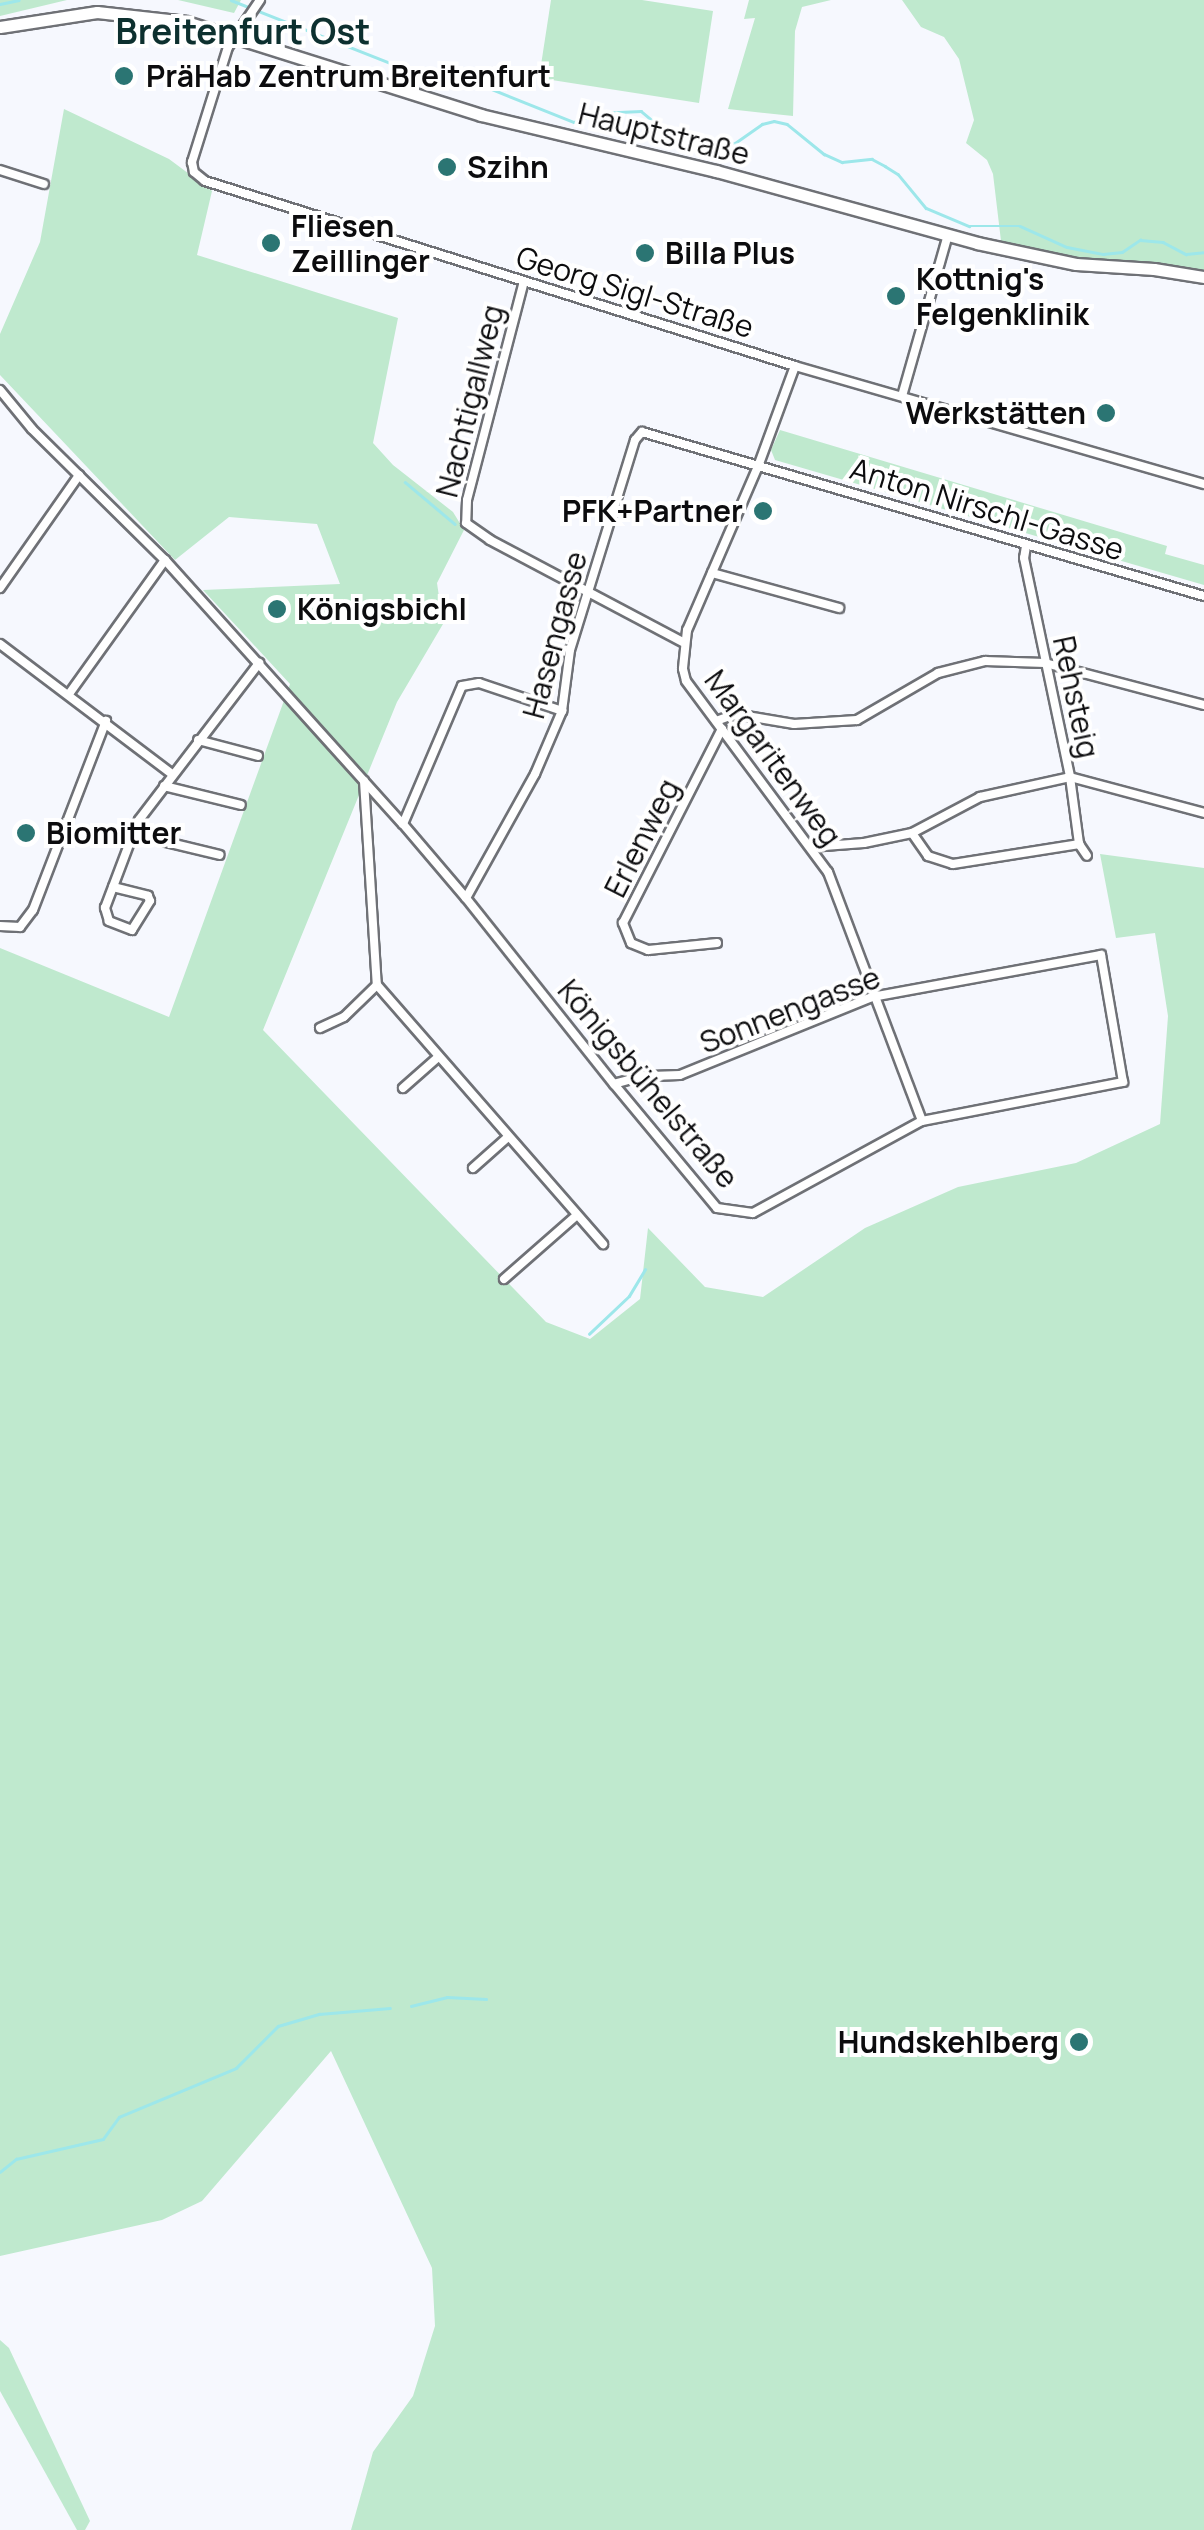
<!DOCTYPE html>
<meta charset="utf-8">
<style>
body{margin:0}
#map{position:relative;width:1204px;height:2530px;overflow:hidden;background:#f6f8fe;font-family:Manrope,sans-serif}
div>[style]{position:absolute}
.green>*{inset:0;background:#bfe9ce}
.stream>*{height:2.5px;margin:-1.25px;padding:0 1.25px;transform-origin:1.25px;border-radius:1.25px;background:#9de7ea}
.roads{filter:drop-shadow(2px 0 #6f7176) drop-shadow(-2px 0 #6f7176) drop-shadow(0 2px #6f7176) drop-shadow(0 -2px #6f7176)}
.minor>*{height:8px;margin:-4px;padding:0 4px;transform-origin:4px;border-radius:4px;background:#fff}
.secondary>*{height:11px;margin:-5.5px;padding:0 5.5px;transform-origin:5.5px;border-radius:5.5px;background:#fff}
.dots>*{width:28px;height:28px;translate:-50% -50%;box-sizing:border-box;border:5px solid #fff;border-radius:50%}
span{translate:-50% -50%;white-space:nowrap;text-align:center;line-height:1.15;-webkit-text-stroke:8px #fff;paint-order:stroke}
.poi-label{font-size:30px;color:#0c0c0e;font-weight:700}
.left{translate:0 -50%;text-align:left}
.right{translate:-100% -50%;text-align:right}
.street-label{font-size:30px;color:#0c0c0e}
.quarter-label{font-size:35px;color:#0d302f;font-weight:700}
</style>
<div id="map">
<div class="green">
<div style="clip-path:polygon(0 0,67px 0,0 16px)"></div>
<div style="clip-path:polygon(178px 0,241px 0,234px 13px)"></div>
<div style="clip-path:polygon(551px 0,642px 0,713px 11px,699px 103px,539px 78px)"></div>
<div style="clip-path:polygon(749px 0,831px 0,802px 7px,795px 31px,793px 116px,728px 109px,755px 18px,744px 19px)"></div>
<div style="clip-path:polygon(902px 0,1204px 0,1204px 270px,1077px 258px,1001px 241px,993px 174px,987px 160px,966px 143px,974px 120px,959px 59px,944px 37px,921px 27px)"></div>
<div style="clip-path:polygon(64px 109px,169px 159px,212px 191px,197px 255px,398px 318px,373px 443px,393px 465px,453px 512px,464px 530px,437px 583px,443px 624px,397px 702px,263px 1030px,546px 1322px,590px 1339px,640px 1299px,648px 1228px,705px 1287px,763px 1297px,865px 1228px,958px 1187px,1076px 1163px,1160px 1124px,1168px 1016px,1155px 933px,1116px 938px,1100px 854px,1204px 868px,1204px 2530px,351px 2530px,373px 2452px,413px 2396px,435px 2326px,432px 2268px,331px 2051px,202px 2201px,162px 2220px,0 2256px,0 948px,169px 1017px,290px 684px,203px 590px,340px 584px,317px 524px,229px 517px,175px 560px,0 375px,0 334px,40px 242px)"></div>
<div style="clip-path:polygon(780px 430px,1167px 546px,1165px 554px,1204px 565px,1204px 585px,775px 460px,771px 450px)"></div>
<div style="clip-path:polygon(0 2340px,9px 2348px,90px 2521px,85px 2530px,77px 2530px,0 2391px)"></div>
</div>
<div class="stream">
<div style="left:231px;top:0;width:174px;rotate:21.6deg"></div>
<div style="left:393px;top:64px;width:88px;rotate:13.1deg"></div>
<div style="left:479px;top:84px;width:102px;rotate:21.8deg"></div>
<div style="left:574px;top:122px;width:25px;rotate:-21deg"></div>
<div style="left:597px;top:113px;width:44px;rotate:-2.6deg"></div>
<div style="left:641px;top:111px;width:33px;rotate:40deg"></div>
<div style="left:666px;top:132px;width:70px;rotate:9.1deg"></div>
<div style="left:735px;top:143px;width:33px;rotate:-35deg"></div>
<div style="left:762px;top:124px;width:12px;rotate:-14deg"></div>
<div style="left:774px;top:121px;width:13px;rotate:13deg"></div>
<div style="left:787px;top:124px;width:48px;rotate:39deg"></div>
<div style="left:824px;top:154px;width:20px;rotate:24deg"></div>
<div style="left:842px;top:162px;width:30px;rotate:-6deg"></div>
<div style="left:872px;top:159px;width:15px;rotate:28deg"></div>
<div style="left:885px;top:166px;width:15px;rotate:32deg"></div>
<div style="left:898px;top:174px;width:44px;rotate:50.5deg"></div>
<div style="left:926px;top:208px;width:47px;rotate:22.7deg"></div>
<div style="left:969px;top:226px;width:51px"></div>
<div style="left:1020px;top:226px;width:51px;rotate:24.1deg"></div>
<div style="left:1067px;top:247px;width:37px;rotate:11deg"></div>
<div style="left:1103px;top:254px;width:19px;rotate:-6deg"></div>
<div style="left:1122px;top:252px;width:22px;rotate:-34deg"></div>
<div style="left:1140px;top:240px;width:23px;rotate:5deg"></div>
<div style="left:1163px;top:242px;width:26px;rotate:28deg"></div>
<div style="left:1186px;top:254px;width:18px;rotate:-6deg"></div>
<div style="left:0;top:4px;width:19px;rotate:-12deg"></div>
<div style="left:405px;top:482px;width:65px;rotate:40deg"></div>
<div style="left:589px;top:1334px;width:55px;rotate:-43.5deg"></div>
<div style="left:629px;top:1296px;width:31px;rotate:-59deg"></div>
<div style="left:411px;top:2006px;width:37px;rotate:-14deg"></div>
<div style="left:447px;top:1997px;width:39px;rotate:3deg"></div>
<div style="left:0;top:2172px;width:21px;rotate:-39deg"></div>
<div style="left:16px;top:2159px;width:89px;rotate:-12.9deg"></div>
<div style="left:103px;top:2139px;width:27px;rotate:-54deg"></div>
<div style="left:119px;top:2117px;width:127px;rotate:-22.7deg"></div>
<div style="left:236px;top:2068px;width:59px;rotate:-45deg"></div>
<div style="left:278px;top:2026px;width:43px;rotate:-16.3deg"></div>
<div style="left:319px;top:2014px;width:71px;rotate:-4.8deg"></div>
</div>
<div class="roads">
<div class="minor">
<div style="left:260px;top:0;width:57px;rotate:124.2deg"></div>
<div style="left:228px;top:47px;width:121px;rotate:107.4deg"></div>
<div style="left:192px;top:162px;width:10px;rotate:79deg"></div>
<div style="left:194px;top:172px;width:14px;rotate:39deg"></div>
<div style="left:205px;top:181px;width:618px;rotate:17.41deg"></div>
<div style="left:795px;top:366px;width:426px;rotate:16.1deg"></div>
<div style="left:0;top:170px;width:46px;rotate:17.7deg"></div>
<div style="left:524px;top:281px;width:226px;rotate:104.6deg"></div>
<div style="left:467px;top:500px;width:23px;rotate:92deg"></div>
<div style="left:466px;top:523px;width:29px;rotate:35deg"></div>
<div style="left:490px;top:540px;width:218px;rotate:27.9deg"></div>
<div style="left:795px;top:366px;width:104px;rotate:110.2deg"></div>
<div style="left:759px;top:464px;width:181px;rotate:113.4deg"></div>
<div style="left:687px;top:630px;width:39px;rotate:96deg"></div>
<div style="left:683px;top:669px;width:12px;rotate:76deg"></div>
<div style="left:686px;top:681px;width:238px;rotate:53.4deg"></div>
<div style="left:828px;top:872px;width:266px;rotate:69.3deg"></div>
<div style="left:0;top:390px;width:50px;rotate:50.6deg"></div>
<div style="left:32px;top:429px;width:187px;rotate:44.6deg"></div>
<div style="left:165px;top:560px;width:355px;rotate:48deg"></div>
<div style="left:403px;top:824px;width:97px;rotate:49.6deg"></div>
<div style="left:466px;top:898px;width:238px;rotate:51.5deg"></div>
<div style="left:614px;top:1084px;width:161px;rotate:50.3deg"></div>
<div style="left:717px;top:1208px;width:36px;rotate:8deg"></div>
<div style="left:753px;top:1213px;width:192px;rotate:-28.6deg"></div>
<div style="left:922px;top:1121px;width:205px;rotate:-11deg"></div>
<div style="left:1123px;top:1082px;width:129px;rotate:-99.8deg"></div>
<div style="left:1101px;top:955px;width:233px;rotate:169.6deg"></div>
<div style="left:872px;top:997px;width:207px;rotate:157.9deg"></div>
<div style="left:680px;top:1075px;width:37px;rotate:178deg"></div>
<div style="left:643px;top:1076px;width:30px;rotate:165deg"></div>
<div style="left:902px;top:396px;width:167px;rotate:-74.1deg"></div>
<div style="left:1026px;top:546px;width:12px;rotate:99deg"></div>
<div style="left:1024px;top:558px;width:224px;rotate:78.1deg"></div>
<div style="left:1070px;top:777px;width:68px;rotate:82.3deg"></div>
<div style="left:1079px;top:844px;width:14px;rotate:56deg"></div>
<div style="left:712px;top:573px;width:132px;rotate:15.4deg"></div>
<div style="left:0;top:588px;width:138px;rotate:-55deg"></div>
<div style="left:0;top:644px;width:216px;rotate:37.1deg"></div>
<div style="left:69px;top:694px;width:165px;rotate:-54.4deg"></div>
<div style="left:716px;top:721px;width:20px;rotate:-20deg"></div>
<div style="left:735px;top:714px;width:60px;rotate:9.6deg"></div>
<div style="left:794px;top:724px;width:63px;rotate:-3.6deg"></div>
<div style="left:857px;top:720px;width:94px;rotate:-30.1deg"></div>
<div style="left:938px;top:673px;width:49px;rotate:-14.3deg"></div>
<div style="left:985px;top:661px;width:60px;rotate:1.9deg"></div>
<div style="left:1045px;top:663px;width:164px;rotate:14.8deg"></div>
<div style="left:198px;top:740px;width:62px;rotate:14.9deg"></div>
<div style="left:364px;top:781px;width:204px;rotate:86.4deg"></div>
<div style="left:377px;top:985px;width:344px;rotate:48.9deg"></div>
<div style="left:164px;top:786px;width:79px;rotate:13.9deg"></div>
<div style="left:403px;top:824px;width:150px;rotate:-66.9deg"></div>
<div style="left:462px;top:686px;width:17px;rotate:-10deg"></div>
<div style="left:479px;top:683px;width:88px;rotate:18.6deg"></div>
<div style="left:912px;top:833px;width:28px;rotate:55deg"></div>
<div style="left:928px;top:856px;width:26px;rotate:18deg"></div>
<div style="left:953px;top:864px;width:128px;rotate:-9deg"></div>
<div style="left:133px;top:834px;width:89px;rotate:13.6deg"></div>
<div style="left:811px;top:847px;width:53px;rotate:-4.3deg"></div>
<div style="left:864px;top:843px;width:49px;rotate:-11.8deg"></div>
<div style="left:912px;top:833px;width:77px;rotate:-27.9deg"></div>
<div style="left:980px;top:797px;width:92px;rotate:-12.5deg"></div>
<div style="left:1070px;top:777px;width:139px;rotate:15deg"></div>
<div style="left:113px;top:887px;width:36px;rotate:14deg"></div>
<div style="left:148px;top:896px;width:5px;rotate:68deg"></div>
<div style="left:150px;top:901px;width:34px;rotate:122deg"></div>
<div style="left:132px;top:930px;width:25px;rotate:-159deg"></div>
<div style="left:109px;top:921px;width:14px;rotate:-107deg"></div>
<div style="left:105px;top:908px;width:79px;rotate:-69.3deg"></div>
<div style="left:133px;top:834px;width:15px;rotate:-67deg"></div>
<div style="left:139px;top:820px;width:198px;rotate:-52.6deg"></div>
<div style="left:466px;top:898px;width:142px;rotate:-60.9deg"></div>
<div style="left:535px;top:774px;width:69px;rotate:-66.8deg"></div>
<div style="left:562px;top:711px;width:62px;rotate:-82.5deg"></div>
<div style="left:570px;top:650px;width:220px;rotate:-72.8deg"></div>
<div style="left:635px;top:440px;width:11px;rotate:-49deg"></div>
<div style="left:642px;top:432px;width:585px;rotate:16.27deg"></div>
<div style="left:0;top:926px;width:20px;rotate:3deg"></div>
<div style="left:20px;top:927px;width:21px;rotate:-53deg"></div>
<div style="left:33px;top:910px;width:203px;rotate:-68.9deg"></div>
<div style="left:717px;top:943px;width:69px;rotate:174.2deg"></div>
<div style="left:648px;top:950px;width:18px;rotate:-158deg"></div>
<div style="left:631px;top:943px;width:22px;rotate:-112deg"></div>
<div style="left:623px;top:923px;width:218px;rotate:-63deg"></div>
<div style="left:320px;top:1028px;width:26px;rotate:-25deg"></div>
<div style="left:344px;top:1017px;width:46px;rotate:-44.1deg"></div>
<div style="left:403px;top:1088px;width:45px;rotate:-41.4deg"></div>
<div style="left:473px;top:1168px;width:47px;rotate:-41.5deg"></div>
<div style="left:504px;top:1279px;width:97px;rotate:-41.2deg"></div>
</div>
<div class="secondary">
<div style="left:0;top:27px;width:98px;rotate:-8.8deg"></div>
<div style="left:97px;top:12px;width:90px;rotate:6.4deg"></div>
<div style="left:186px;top:22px;width:309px;rotate:17.5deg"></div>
<div style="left:481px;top:115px;width:242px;rotate:13.4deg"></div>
<div style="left:716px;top:171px;width:271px;rotate:15.4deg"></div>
<div style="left:977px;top:243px;width:101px;rotate:12deg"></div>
<div style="left:1076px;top:264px;width:78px;rotate:3.7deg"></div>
<div style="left:1154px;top:269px;width:51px;rotate:9.1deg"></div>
</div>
</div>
<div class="dots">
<div style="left:124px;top:76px;background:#2b7573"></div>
<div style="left:447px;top:167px;background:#2b7573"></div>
<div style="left:271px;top:243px;background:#2b7573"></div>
<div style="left:645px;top:253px;background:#2b7573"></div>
<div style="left:896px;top:296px;background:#2b7573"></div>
<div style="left:1106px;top:413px;background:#2b7573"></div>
<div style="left:763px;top:511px;background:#2b7573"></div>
<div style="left:277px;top:609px;background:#2b7573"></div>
<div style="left:26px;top:833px;background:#2b7573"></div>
<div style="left:1079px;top:2042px;background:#2b7573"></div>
</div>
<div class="poi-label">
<span class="left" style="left:146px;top:76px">PräHab Zentrum Breitenfurt</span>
<span class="left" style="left:467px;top:167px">Szihn</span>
<span class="left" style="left:291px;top:243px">Fliesen<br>Zeillinger</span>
<span class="left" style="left:665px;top:253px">Billa Plus</span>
<span class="left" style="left:916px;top:296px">Kottnig's<br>Felgenklinik</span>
<span class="right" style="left:1086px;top:413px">Werkstätten</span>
<span class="right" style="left:743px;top:511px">PFK+Partner</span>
<span class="left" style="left:297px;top:609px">Königsbichl</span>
<span class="left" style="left:46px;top:833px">Biomitter</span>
<span class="right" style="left:1059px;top:2042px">Hundskehlberg</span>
</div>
<div class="street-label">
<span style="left:664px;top:134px;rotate:14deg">Hauptstraße</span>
<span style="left:635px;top:292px;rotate:17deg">Georg Sigl-Straße</span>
<span style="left:470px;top:401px;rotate:-76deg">Nachtigallweg</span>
<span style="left:987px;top:509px;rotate:17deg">Anton Nirschl-Gasse</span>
<span style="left:555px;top:635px;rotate:-75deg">Hasengasse</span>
<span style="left:1076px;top:697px;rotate:78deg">Rehsteig</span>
<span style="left:773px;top:758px;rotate:54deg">Margaritenweg</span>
<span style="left:642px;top:838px;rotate:-63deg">Erlenweg</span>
<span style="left:790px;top:1010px;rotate:-21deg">Sonnengasse</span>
<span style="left:648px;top:1084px;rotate:50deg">Königsbühelstraße</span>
</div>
<div class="quarter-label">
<span style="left:243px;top:31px">Breitenfurt Ost</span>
</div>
</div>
